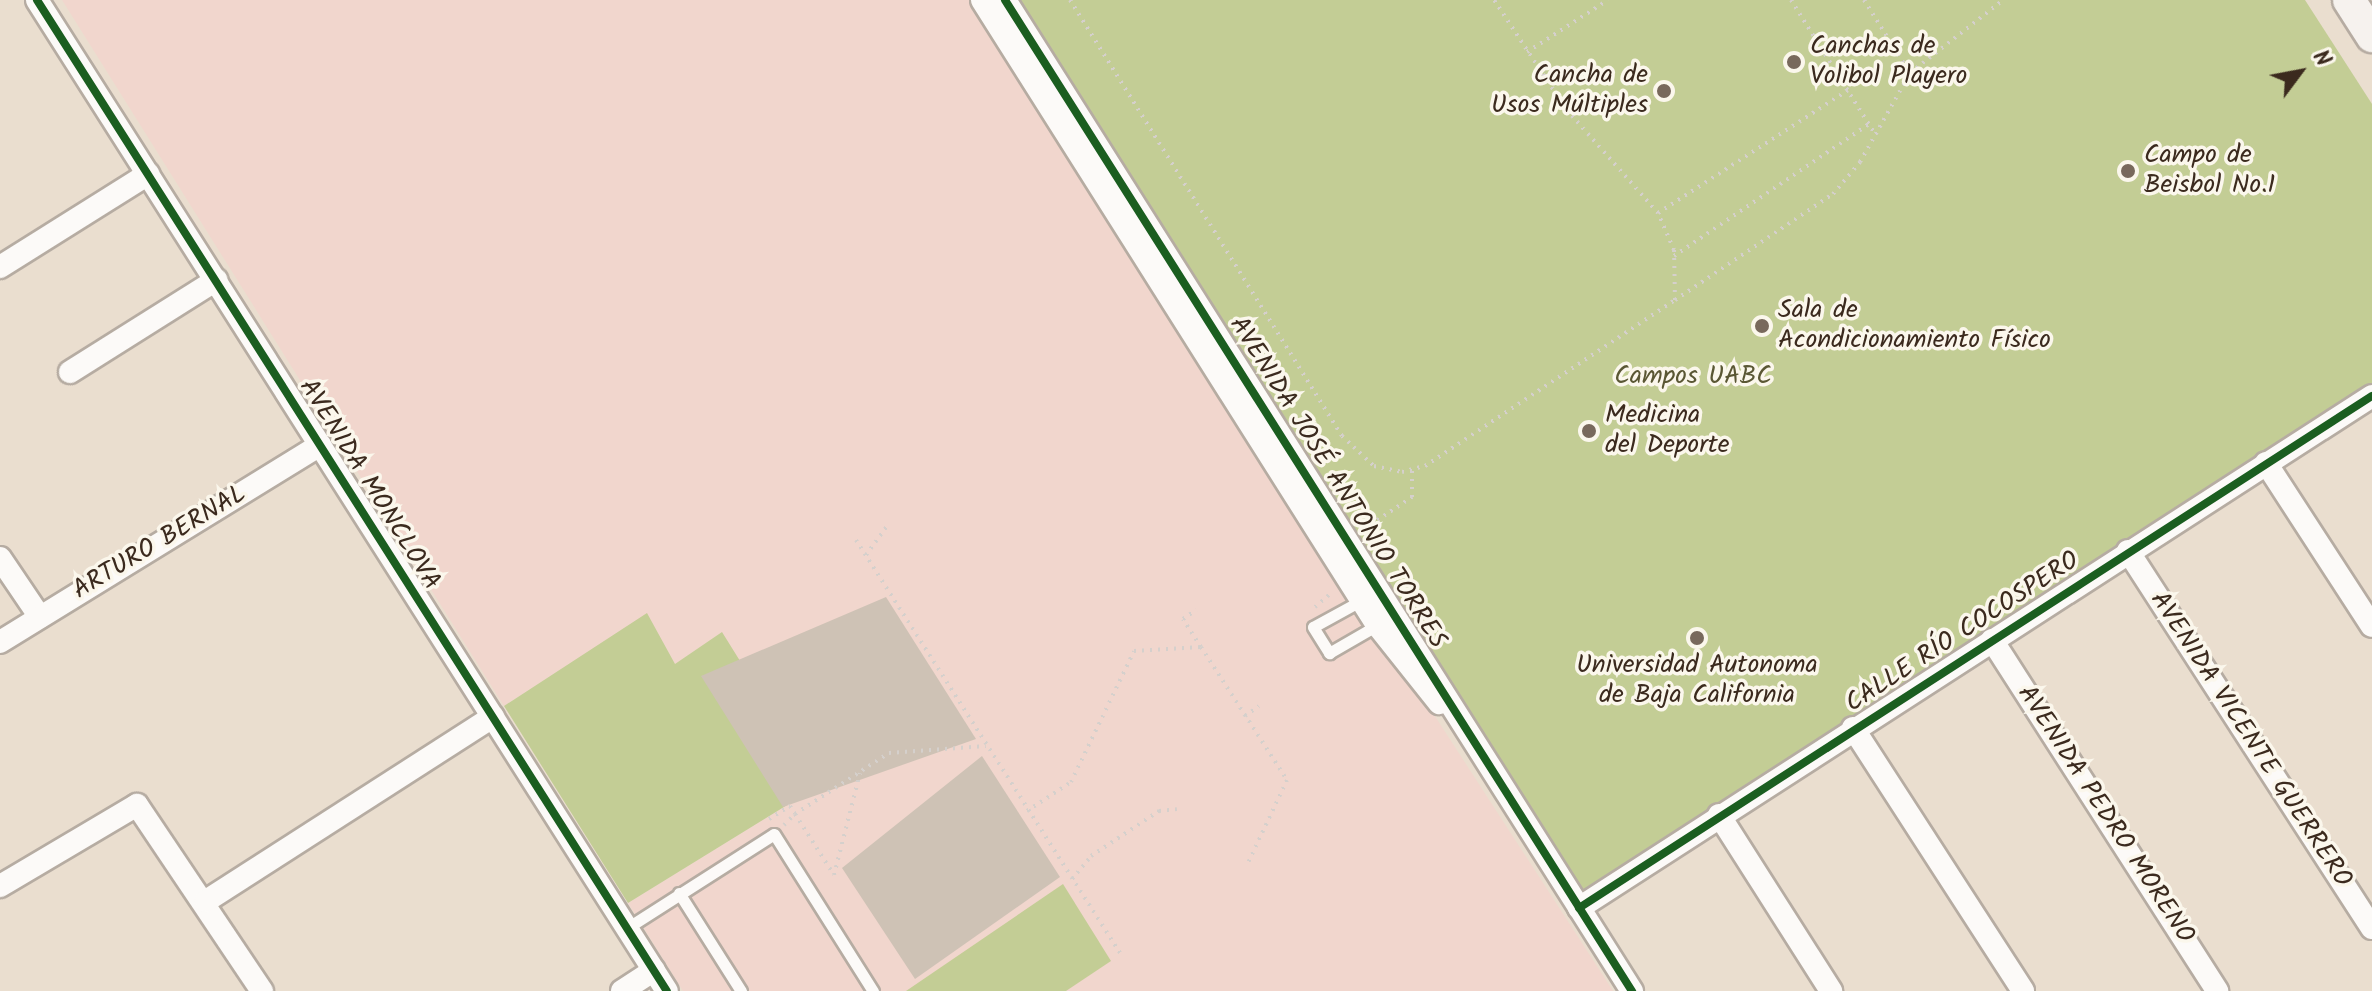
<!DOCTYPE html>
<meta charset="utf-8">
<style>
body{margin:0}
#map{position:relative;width:2372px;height:991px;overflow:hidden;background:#eadecf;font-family:Kalam,sans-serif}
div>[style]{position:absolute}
.built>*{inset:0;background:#f1d6cd}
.green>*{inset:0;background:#c3cd95}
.building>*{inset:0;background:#cec2b5}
.path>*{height:4px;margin-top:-2px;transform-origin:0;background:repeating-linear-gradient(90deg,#d5d0cc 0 2px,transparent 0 8px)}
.roads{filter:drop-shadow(2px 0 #b6aca2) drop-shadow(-2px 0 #b6aca2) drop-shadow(0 2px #b6aca2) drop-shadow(0 -2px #b6aca2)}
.lane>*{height:11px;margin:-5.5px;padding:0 5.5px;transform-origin:5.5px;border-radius:5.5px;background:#fcfaf8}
.street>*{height:22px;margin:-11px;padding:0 11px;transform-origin:11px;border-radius:11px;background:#fcfaf8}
.secondary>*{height:32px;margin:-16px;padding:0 16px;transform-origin:16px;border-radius:16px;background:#f6f2ee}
.cycleway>*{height:8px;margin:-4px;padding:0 4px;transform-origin:4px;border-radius:4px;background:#1b5e20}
.dots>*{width:22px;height:22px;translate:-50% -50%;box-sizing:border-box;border:4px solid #fbf7ec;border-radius:50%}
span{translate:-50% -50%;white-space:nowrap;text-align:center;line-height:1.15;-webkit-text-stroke:7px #fbf7ec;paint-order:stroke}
.poi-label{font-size:26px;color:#3b2a1e}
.left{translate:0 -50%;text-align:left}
.right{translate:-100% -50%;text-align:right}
.park-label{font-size:26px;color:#5a5734}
.street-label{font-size:26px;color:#3b2a1e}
.north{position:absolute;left:2260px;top:32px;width:80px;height:80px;-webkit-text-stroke:6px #fbf7ec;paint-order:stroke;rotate:58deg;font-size:22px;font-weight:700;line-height:32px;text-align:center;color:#3b2a1e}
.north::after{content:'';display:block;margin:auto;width:28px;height:36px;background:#3b2a1e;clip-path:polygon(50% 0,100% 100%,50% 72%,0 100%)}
</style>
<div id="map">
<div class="built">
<div style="clip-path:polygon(62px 0,971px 0,1613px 991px,683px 991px,628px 903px,818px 786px,722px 633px,675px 664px,647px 614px,504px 706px)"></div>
</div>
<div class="green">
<div style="clip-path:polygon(1008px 0,2305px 0,2372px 104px,2372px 384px,1579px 905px)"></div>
<div style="clip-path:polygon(647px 613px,675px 664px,722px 632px,818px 786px,628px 903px,504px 706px)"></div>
<div style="clip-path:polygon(1063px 884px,1111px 961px,1066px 991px,906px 991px)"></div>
</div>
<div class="building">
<div style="clip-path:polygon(886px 597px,976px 739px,783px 807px,701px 676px)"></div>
<div style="clip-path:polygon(982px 756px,1060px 877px,915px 979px,842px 868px)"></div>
</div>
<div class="path">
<div style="left:1070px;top:0;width:514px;rotate:58.04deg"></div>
<div style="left:1342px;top:436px;width:44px;rotate:43.2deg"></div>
<div style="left:1374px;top:466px;width:29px;rotate:12deg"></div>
<div style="left:1402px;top:472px;width:24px;rotate:-15deg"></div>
<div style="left:1425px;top:466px;width:300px;rotate:-33.6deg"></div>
<div style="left:1675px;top:300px;width:50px;rotate:-91.1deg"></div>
<div style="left:1674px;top:250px;width:40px;rotate:-113.4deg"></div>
<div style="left:1658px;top:213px;width:139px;rotate:-131.5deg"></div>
<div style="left:1566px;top:109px;width:131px;rotate:-123.4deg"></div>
<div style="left:1791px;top:0;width:158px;rotate:57.9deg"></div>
<div style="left:1864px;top:0;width:86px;rotate:57.8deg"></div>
<div style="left:1527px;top:52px;width:96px;rotate:-32.7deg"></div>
<div style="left:1658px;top:213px;width:226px;rotate:-32.9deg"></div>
<div style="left:1674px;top:256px;width:235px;rotate:-34.1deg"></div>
<div style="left:1675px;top:300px;width:190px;rotate:-33.9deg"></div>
<div style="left:1833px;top:194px;width:42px;rotate:-49.8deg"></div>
<div style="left:1860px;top:162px;width:102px;rotate:-60.7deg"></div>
<div style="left:1910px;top:73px;width:118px;rotate:-38.1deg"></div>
<div style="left:1364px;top:529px;width:58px;rotate:-33.7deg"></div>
<div style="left:1412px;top:497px;width:27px;rotate:-90deg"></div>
<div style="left:856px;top:540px;width:490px;rotate:57.4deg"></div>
<div style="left:866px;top:555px;width:36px;rotate:-54deg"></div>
<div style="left:1315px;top:607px;width:23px;rotate:-41deg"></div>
<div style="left:1201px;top:647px;width:158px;rotate:57.1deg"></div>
<div style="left:1287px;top:780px;width:92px;rotate:115.2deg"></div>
<div style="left:1245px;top:716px;width:17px;rotate:-36deg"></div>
<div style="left:1027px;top:811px;width:53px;rotate:-33.4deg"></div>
<div style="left:1071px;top:782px;width:145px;rotate:-64.3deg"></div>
<div style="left:1134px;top:651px;width:67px;rotate:-3.4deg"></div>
<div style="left:1201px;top:647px;width:33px;rotate:-123deg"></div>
<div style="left:1183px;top:619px;width:16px;rotate:-35deg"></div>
<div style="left:769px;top:819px;width:25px;rotate:-32deg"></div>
<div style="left:790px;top:806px;width:9px;rotate:58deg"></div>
<div style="left:795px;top:814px;width:112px;rotate:-33deg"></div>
<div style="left:889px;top:753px;width:97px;rotate:-4.1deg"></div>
<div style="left:784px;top:825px;width:16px;rotate:-45deg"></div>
<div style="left:795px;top:814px;width:72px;rotate:57.4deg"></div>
<div style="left:834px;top:875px;width:105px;rotate:-75.7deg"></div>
<div style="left:1072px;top:879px;width:30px;rotate:-50deg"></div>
<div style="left:1091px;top:856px;width:82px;rotate:-33.5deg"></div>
<div style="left:1159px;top:811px;width:18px;rotate:-6deg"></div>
</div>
<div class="roads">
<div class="lane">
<div style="left:1364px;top:599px;width:58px;rotate:151.2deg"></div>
<div style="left:1313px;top:627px;width:31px;rotate:58deg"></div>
<div style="left:1329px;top:653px;width:58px;rotate:-30.1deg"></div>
<div style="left:679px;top:893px;width:116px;rotate:57.7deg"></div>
<div style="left:627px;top:928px;width:174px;rotate:-32.6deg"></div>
<div style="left:774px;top:834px;width:186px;rotate:57.8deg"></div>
</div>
<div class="street">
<div style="left:37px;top:0;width:1174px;rotate:57.56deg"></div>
<div style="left:982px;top:0;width:739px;rotate:57.71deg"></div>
<div style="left:1377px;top:625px;width:100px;rotate:51.5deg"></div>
<div style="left:1005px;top:0;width:1173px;rotate:57.68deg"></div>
<div style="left:0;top:267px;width:175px;rotate:-32.1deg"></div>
<div style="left:70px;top:372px;width:173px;rotate:-32.2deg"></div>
<div style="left:2266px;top:463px;width:194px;rotate:57deg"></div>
<div style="left:2128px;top:551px;width:449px;rotate:57.1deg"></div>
<div style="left:0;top:558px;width:71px;rotate:55.9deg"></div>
<div style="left:1992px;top:640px;width:417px;rotate:57.3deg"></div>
<div style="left:0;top:642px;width:376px;rotate:-31.6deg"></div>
<div style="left:1853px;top:728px;width:313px;rotate:57.1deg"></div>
<div style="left:1719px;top:815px;width:209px;rotate:57.5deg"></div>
<div style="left:0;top:886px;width:159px;rotate:-30.6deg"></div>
<div style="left:137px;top:805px;width:224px;rotate:56.1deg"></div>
<div style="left:206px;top:901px;width:341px;rotate:-32.7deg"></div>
<div style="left:1579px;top:908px;width:944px;rotate:-32.85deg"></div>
<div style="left:622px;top:991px;width:38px;rotate:-33deg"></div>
</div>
<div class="secondary">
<div style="left:2349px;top:0;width:43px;rotate:57.4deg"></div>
</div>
</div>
<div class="cycleway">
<div style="left:37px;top:0;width:1174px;rotate:57.56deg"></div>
<div style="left:1005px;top:0;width:1173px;rotate:57.68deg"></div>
<div style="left:1579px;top:908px;width:944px;rotate:-32.85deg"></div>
</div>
<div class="dots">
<div style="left:1794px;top:62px;background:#78695c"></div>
<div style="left:1664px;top:91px;background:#78695c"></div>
<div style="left:2128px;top:171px;background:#78695c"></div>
<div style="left:1762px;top:326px;background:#78695c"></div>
<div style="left:1589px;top:431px;background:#78695c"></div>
<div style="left:1697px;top:638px;background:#78695c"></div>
</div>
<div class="poi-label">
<span class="left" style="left:1810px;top:62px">Canchas de<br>Volibol Playero</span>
<span class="right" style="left:1648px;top:91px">Cancha de<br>Usos Múltiples</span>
<span class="left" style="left:2144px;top:171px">Campo de<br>Beisbol No.1</span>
<span class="left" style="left:1778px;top:326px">Sala de<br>Acondicionamiento Físico</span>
<span class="left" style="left:1605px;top:431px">Medicina<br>del Deporte</span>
<span style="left:1697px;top:681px">Universidad Autonoma<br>de Baja California</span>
</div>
<div class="park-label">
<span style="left:1693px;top:377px">Campos UABC</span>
</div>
<div class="street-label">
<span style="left:1337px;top:483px;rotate:58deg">AVENIDA JOSÉ ANTONIO TORRES</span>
<span style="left:369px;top:485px;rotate:58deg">AVENIDA MONCLOVA</span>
<span style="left:160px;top:543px;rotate:-31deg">ARTURO BERNAL</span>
<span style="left:1963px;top:633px;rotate:-33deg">CALLE RÍO COCOSPERO</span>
<span style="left:2250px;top:740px;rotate:57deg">AVENIDA VICENTE GUERRERO</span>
<span style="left:2105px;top:815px;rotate:57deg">AVENIDA PEDRO MORENO</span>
</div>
<div class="north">N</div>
</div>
